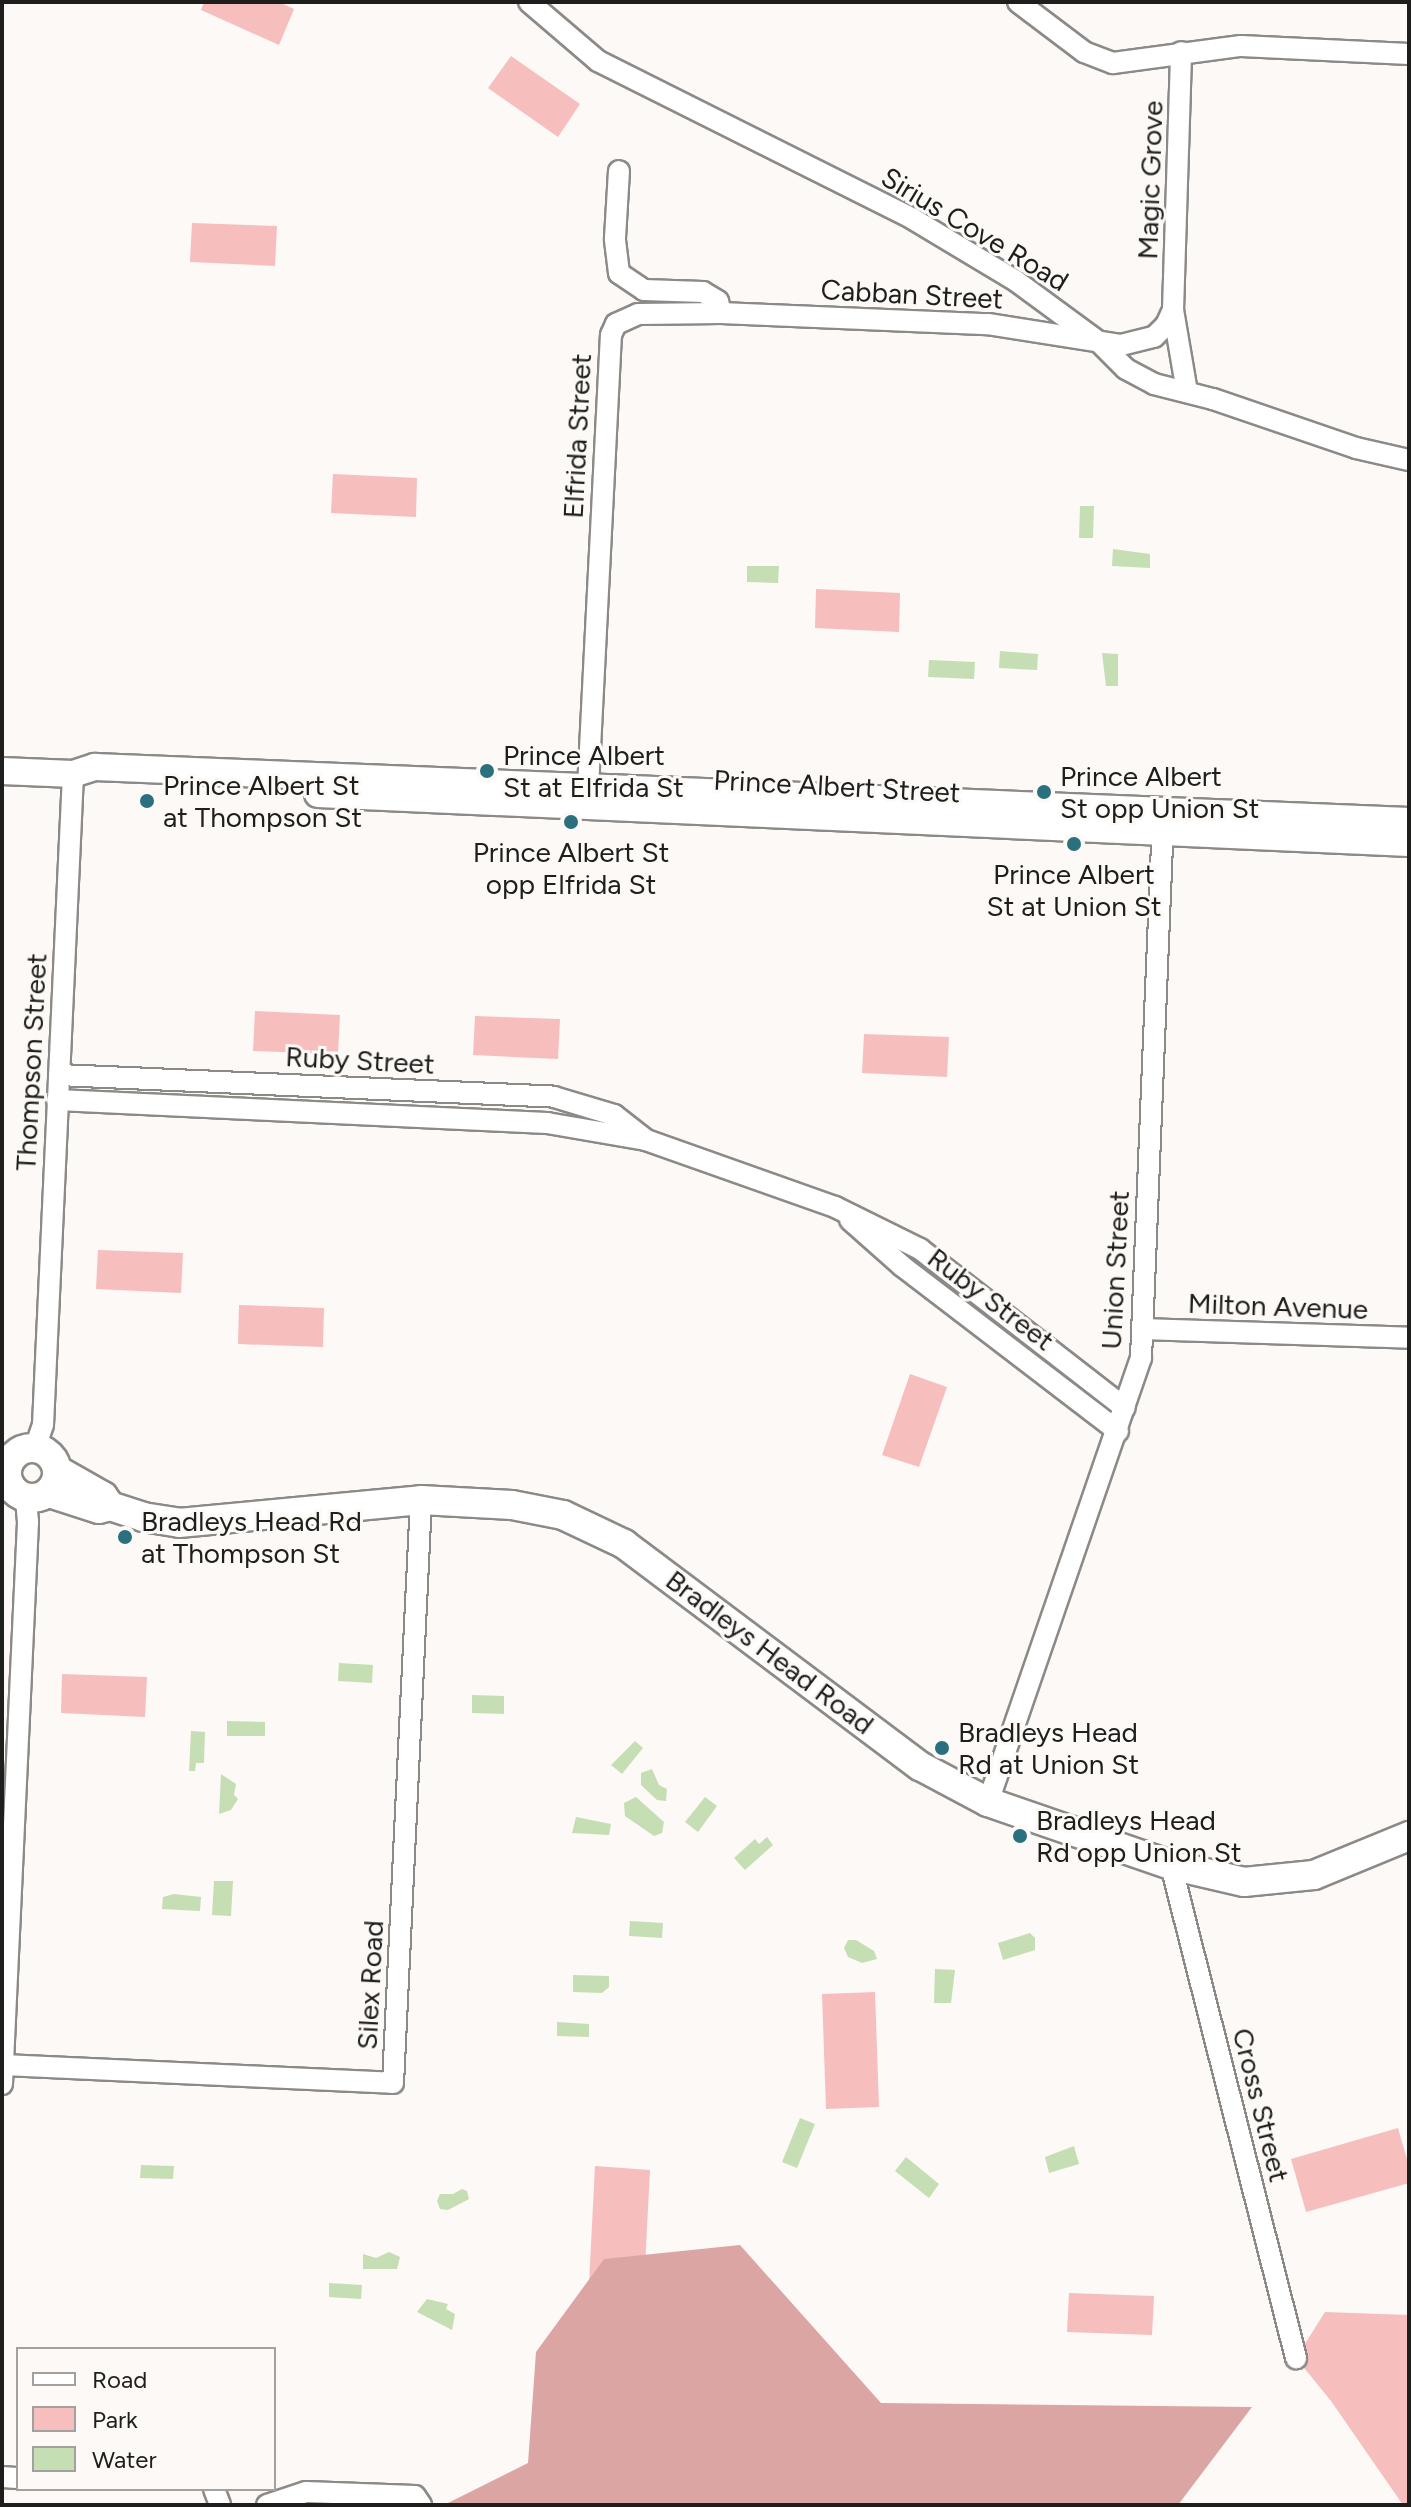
<!DOCTYPE html>
<style>
body{margin:0}
#map{position:relative;width:1411px;height:2507px;overflow:hidden;background:#fcf9f6;font-family:Figtree,sans-serif}
div>[style]{position:absolute}
.green>*{inset:0;background:#f6bfbe}
.forest>*{inset:0;background:#dba5a4}
.water>*{inset:0;background:#c6deb3}
.roads{filter:drop-shadow(2px 0 #8c8a87) drop-shadow(-2px 0 #8c8a87) drop-shadow(0 2px #8c8a87) drop-shadow(0 -2px #8c8a87)}
.minor>*{height:20px;margin:-10px;padding:0 10px;transform-origin:10px;border-radius:10px;background:#fff}
.tertiary>*{height:26px;margin:-13px;padding:0 13px;transform-origin:13px;border-radius:13px;background:#fff}
.secondary>*{height:28px;margin:-14px;padding:0 14px;transform-origin:14px;border-radius:14px;background:#fff}
.secondary>.ring{margin:-14px;padding:0;box-sizing:content-box;background:none;border:28px solid #fff;border-radius:50%}
.dots>*{width:22px;height:22px;translate:-50% -50%;box-sizing:border-box;border:4px solid #fcf9f6;border-radius:50%}
span{translate:-50% -50%;white-space:nowrap;text-align:center;line-height:1.15;-webkit-text-stroke:6px #fcf9f6;paint-order:stroke}
.street-label{font-size:28px;color:#1e1e1c}
.poi-label{font-size:28px;color:#1e1e1c}
.left{translate:0 -50%;text-align:left}
.frame{position:absolute;inset:0;border:4px solid #1e1e1c;pointer-events:none}
.legend{position:absolute;left:16px;top:2347px;width:260px;height:144px;box-sizing:border-box;background:#fcf9f6;border:2px solid #a3a19f;margin:0;padding:10px 14px;list-style:none;font-size:24px;color:#1e1e1c}
.legend li{display:flex;align-items:center;gap:16px;height:40px}
.legend b{width:40px;border:2px solid #a3a19f}
</style>
<div id="map">
<div class="green">
<div style="clip-path:polygon(204px 2px,279px 2px,294px 9px,279px 45px,201px 10px)"></div>
<div style="clip-path:polygon(511px 56px,580px 104px,558px 137px,488px 88px)"></div>
<div style="clip-path:polygon(192px 223px,277px 226px,275px 266px,190px 262px)"></div>
<div style="clip-path:polygon(333px 474px,417px 478px,416px 517px,331px 513px)"></div>
<div style="clip-path:polygon(816px 589px,900px 593px,899px 632px,815px 628px)"></div>
<div style="clip-path:polygon(255px 1011px,340px 1015px,338px 1054px,253px 1051px)"></div>
<div style="clip-path:polygon(475px 1016px,560px 1019px,558px 1059px,473px 1055px)"></div>
<div style="clip-path:polygon(864px 1034px,949px 1037px,947px 1077px,862px 1073px)"></div>
<div style="clip-path:polygon(98px 1250px,183px 1253px,181px 1293px,96px 1289px)"></div>
<div style="clip-path:polygon(239px 1305px,324px 1308px,323px 1347px,238px 1344px)"></div>
<div style="clip-path:polygon(910px 1374px,947px 1387px,919px 1467px,882px 1455px)"></div>
<div style="clip-path:polygon(62px 1674px,147px 1677px,145px 1717px,61px 1713px)"></div>
<div style="clip-path:polygon(875px 1992px,879px 2107px,826px 2109px,822px 1994px)"></div>
<div style="clip-path:polygon(1398px 2128px,1409px 2166px,1409px 2183px,1306px 2212px,1291px 2159px)"></div>
<div style="clip-path:polygon(595px 2166px,650px 2170px,644px 2287px,589px 2284px)"></div>
<div style="clip-path:polygon(1069px 2293px,1154px 2296px,1152px 2335px,1067px 2332px)"></div>
<div style="clip-path:polygon(1325px 2312px,1409px 2315px,1409px 2505px,1403px 2505px,1331px 2401px,1296px 2358px)"></div>
</div>
<div class="forest">
<div style="clip-path:polygon(740px 2245px,881px 2403px,1252px 2407px,1178px 2505px,444px 2505px,528px 2463px,536px 2352px,604px 2259px)"></div>
</div>
<div class="water">
<div style="clip-path:polygon(1080px 506px,1094px 506px,1093px 538px,1079px 538px)"></div>
<div style="clip-path:polygon(1113px 549px,1150px 554px,1150px 568px,1112px 566px)"></div>
<div style="clip-path:polygon(747px 566px,779px 566px,778px 583px,747px 582px)"></div>
<div style="clip-path:polygon(1000px 651px,1038px 654px,1037px 670px,999px 668px)"></div>
<div style="clip-path:polygon(1102px 653px,1118px 654px,1118px 686px,1106px 686px)"></div>
<div style="clip-path:polygon(929px 660px,975px 662px,974px 679px,928px 677px)"></div>
<div style="clip-path:polygon(339px 1663px,373px 1665px,372px 1683px,338px 1681px)"></div>
<div style="clip-path:polygon(472px 1695px,504px 1696px,504px 1714px,472px 1713px)"></div>
<div style="clip-path:polygon(227px 1721px,265px 1722px,265px 1736px,227px 1736px)"></div>
<div style="clip-path:polygon(191px 1731px,205px 1732px,204px 1763px,196px 1763px,195px 1771px,189px 1771px)"></div>
<div style="clip-path:polygon(635px 1741px,643px 1748px,622px 1774px,611px 1765px)"></div>
<div style="clip-path:polygon(652px 1769px,659px 1785px,667px 1789px,666px 1801px,657px 1800px,641px 1785px,641px 1773px)"></div>
<div style="clip-path:polygon(221px 1774px,236px 1784px,234px 1795px,238px 1799px,231px 1810px,219px 1814px)"></div>
<div style="clip-path:polygon(636px 1797px,664px 1822px,662px 1833px,654px 1836px,625px 1816px,624px 1803px)"></div>
<div style="clip-path:polygon(705px 1797px,717px 1806px,698px 1832px,685px 1822px)"></div>
<div style="clip-path:polygon(576px 1817px,611px 1824px,609px 1835px,572px 1833px)"></div>
<div style="clip-path:polygon(767px 1837px,773px 1845px,745px 1870px,734px 1858px,755px 1839px,759px 1844px)"></div>
<div style="clip-path:polygon(214px 1881px,233px 1881px,231px 1916px,212px 1915px)"></div>
<div style="clip-path:polygon(174px 1894px,201px 1897px,200px 1911px,162px 1909px,163px 1897px)"></div>
<div style="clip-path:polygon(630px 1921px,663px 1923px,662px 1938px,629px 1936px)"></div>
<div style="clip-path:polygon(1030px 1933px,1035px 1938px,1035px 1950px,1003px 1960px,998px 1943px)"></div>
<div style="clip-path:polygon(848px 1940px,856px 1940px,874px 1951px,877px 1959px,862px 1963px,848px 1957px,844px 1948px)"></div>
<div style="clip-path:polygon(935px 1969px,955px 1970px,951px 2003px,934px 2003px)"></div>
<div style="clip-path:polygon(573px 1975px,609px 1976px,609px 1987px,602px 1993px,573px 1992px)"></div>
<div style="clip-path:polygon(557px 2022px,589px 2024px,589px 2037px,557px 2036px)"></div>
<div style="clip-path:polygon(800px 2118px,815px 2124px,797px 2168px,782px 2162px)"></div>
<div style="clip-path:polygon(1074px 2146px,1079px 2164px,1049px 2173px,1045px 2157px)"></div>
<div style="clip-path:polygon(906px 2157px,939px 2184px,929px 2198px,895px 2171px)"></div>
<div style="clip-path:polygon(141px 2165px,174px 2166px,173px 2179px,140px 2178px)"></div>
<div style="clip-path:polygon(462px 2189px,467px 2191px,469px 2199px,448px 2210px,440px 2209px,437px 2201px,440px 2194px,453px 2194px)"></div>
<div style="clip-path:polygon(389px 2252px,400px 2257px,397px 2269px,363px 2269px,363px 2254px,376px 2258px)"></div>
<div style="clip-path:polygon(329px 2283px,362px 2285px,361px 2299px,329px 2297px)"></div>
<div style="clip-path:polygon(427px 2299px,448px 2304px,446px 2309px,455px 2314px,452px 2330px,417px 2312px)"></div>
</div>
<div class="roads">
<div class="minor">
<div style="left:529px;top:2px;width:91px;rotate:40.5deg"></div>
<div style="left:598px;top:61px;width:352px;rotate:26.6deg"></div>
<div style="left:913px;top:219px;width:120px;rotate:31deg"></div>
<div style="left:1016px;top:281px;width:103px;rotate:36.3deg"></div>
<div style="left:1099px;top:342px;width:38px;rotate:45deg"></div>
<div style="left:1126px;top:369px;width:32px;rotate:28deg"></div>
<div style="left:1154px;top:384px;width:61px;rotate:14.3deg"></div>
<div style="left:1213px;top:399px;width:151px;rotate:18.9deg"></div>
<div style="left:1356px;top:448px;width:54px;rotate:12.8deg"></div>
<div style="left:1018px;top:2px;width:83px;rotate:37.1deg"></div>
<div style="left:1084px;top:52px;width:31px;rotate:21deg"></div>
<div style="left:1113px;top:63px;width:129px;rotate:-7.6deg"></div>
<div style="left:1241px;top:46px;width:168px;rotate:2.7deg"></div>
<div style="left:1173px;top:310px;width:83px;rotate:80.3deg"></div>
<div style="left:721px;top:313px;width:267px;rotate:2.4deg"></div>
<div style="left:988px;top:324px;width:135px;rotate:9deg"></div>
<div style="left:1121px;top:345px;width:34px;rotate:-14deg"></div>
<div style="left:1154px;top:337px;width:17px;rotate:-45deg"></div>
<div style="left:1166px;top:325px;width:17px;rotate:-65deg"></div>
<div style="left:1173px;top:310px;width:258px;rotate:-88.2deg"></div>
<div style="left:588px;top:788px;width:454px;rotate:-87.1deg"></div>
<div style="left:611px;top:335px;width:12px;rotate:-66deg"></div>
<div style="left:616px;top:324px;width:24px;rotate:-24deg"></div>
<div style="left:638px;top:314px;width:83px;rotate:-0.7deg"></div>
<div style="left:721px;top:313px;width:12px;rotate:-104deg"></div>
<div style="left:718px;top:301px;width:17px;rotate:-149deg"></div>
<div style="left:703px;top:292px;width:59px;rotate:-178.1deg"></div>
<div style="left:644px;top:290px;width:30px;rotate:-146deg"></div>
<div style="left:619px;top:273px;width:35px;rotate:-97deg"></div>
<div style="left:615px;top:238px;width:67px;rotate:-86.6deg"></div>
<div style="left:59px;top:1075px;width:495px;rotate:2.5deg"></div>
<div style="left:554px;top:1097px;width:63px;rotate:16.7deg"></div>
<div style="left:614px;top:1115px;width:41px;rotate:38deg"></div>
<div style="left:57px;top:1100px;width:491px;rotate:2.7deg"></div>
<div style="left:547px;top:1123px;width:100px;rotate:9.7deg"></div>
<div style="left:646px;top:1140px;width:201px;rotate:19.5deg"></div>
<div style="left:835px;top:1207px;width:95px;rotate:26.3deg"></div>
<div style="left:920px;top:1249px;width:259px;rotate:37.8deg"></div>
<div style="left:850px;top:1220px;width:69px;rotate:41.5deg"></div>
<div style="left:902px;top:1266px;width:272px;rotate:37.4deg"></div>
<div style="left:1144px;top:1329px;width:265px;rotate:1.9deg"></div>
<div style="left:35px;top:1448px;width:24px;rotate:-71deg"></div>
<div style="left:43px;top:1425px;width:652px;rotate:-87.36deg"></div>
<div style="left:988px;top:1802px;width:470px;rotate:-71deg"></div>
<div style="left:1141px;top:1358px;width:538px;rotate:-87.66deg"></div>
<div style="left:1171px;top:1865px;width:509px;rotate:75.77deg"></div>
<div style="left:3px;top:2065px;width:390px;rotate:2.6deg"></div>
<div style="left:393px;top:2083px;width:584px;rotate:-87.25deg"></div>
<div style="left:2px;top:2084px;width:563px;rotate:-87.35deg"></div>
<div style="left:28px;top:1522px;width:24px;rotate:-95deg"></div>
<div style="left:2px;top:2477px;width:16px;rotate:4deg"></div>
<div style="left:214px;top:2489px;width:17px;rotate:69deg"></div>
<div style="left:267px;top:2505px;width:41px;rotate:-18.4deg"></div>
<div style="left:306px;top:2492px;width:109px;rotate:2.1deg"></div>
<div style="left:415px;top:2496px;width:11px;rotate:56deg"></div>
</div>
<div class="tertiary">
<div style="left:2px;top:771px;width:71px;rotate:2.4deg"></div>
<div style="left:73px;top:774px;width:23px;rotate:-18deg"></div>
<div style="left:95px;top:767px;width:1315px;rotate:2.35deg"></div>
<div style="left:318px;top:794px;width:1092px;rotate:2.57deg"></div>
</div>
<div class="secondary">
<div class="ring" style="left:7px;top:1448px;width:22px;height:22px"></div>
<div style="left:57px;top:1470px;width:53px;rotate:29.5deg"></div>
<div style="left:103px;top:1496px;width:12px;rotate:55deg"></div>
<div style="left:49px;top:1493px;width:52px;rotate:17.7deg"></div>
<div style="left:99px;top:1509px;width:11px;rotate:-15deg"></div>
<div style="left:110px;top:1506px;width:35px;rotate:18deg"></div>
<div style="left:143px;top:1517px;width:36px;rotate:9deg"></div>
<div style="left:179px;top:1523px;width:243px;rotate:-5.4deg"></div>
<div style="left:421px;top:1500px;width:91px;rotate:3.1deg"></div>
<div style="left:512px;top:1505px;width:52px;rotate:11.1deg"></div>
<div style="left:563px;top:1515px;width:68px;rotate:25.4deg"></div>
<div style="left:624px;top:1544px;width:370px;rotate:36.9deg"></div>
<div style="left:920px;top:1766px;width:77px;rotate:27.9deg"></div>
<div style="left:988px;top:1802px;width:194px;rotate:19deg"></div>
<div style="left:1171px;top:1865px;width:75px;rotate:13.1deg"></div>
<div style="left:1244px;top:1882px;width:70px;rotate:-5.7deg"></div>
<div style="left:1314px;top:1875px;width:103px;rotate:-22.3deg"></div>
</div>
</div>
<div class="dots">
<div style="left:487px;top:771px;background:#2a707e"></div>
<div style="left:1044px;top:792px;background:#2a707e"></div>
<div style="left:147px;top:801px;background:#2a707e"></div>
<div style="left:571px;top:822px;background:#2a707e"></div>
<div style="left:1074px;top:844px;background:#2a707e"></div>
<div style="left:125px;top:1537px;background:#2a707e"></div>
<div style="left:942px;top:1748px;background:#2a707e"></div>
<div style="left:1020px;top:1836px;background:#2a707e"></div>
</div>
<div class="street-label">
<span style="left:1150px;top:180px;rotate:-88deg">Magic Grove</span>
<span style="left:975px;top:229px;rotate:31deg">Sirius Cove Road</span>
<span style="left:912px;top:294px;rotate:3deg">Cabban Street</span>
<span style="left:577px;top:436px;rotate:-87deg">Elfrida Street</span>
<span style="left:837px;top:786px;rotate:3deg">Prince Albert Street</span>
<span style="left:360px;top:1060px;rotate:3deg">Ruby Street</span>
<span style="left:31px;top:1062px;rotate:-87deg">Thompson Street</span>
<span style="left:1115px;top:1270px;rotate:-87deg">Union Street</span>
<span style="left:991px;top:1299px;rotate:37deg">Ruby Street</span>
<span style="left:1278px;top:1306px;rotate:2deg">Milton Avenue</span>
<span style="left:770px;top:1652px;rotate:37deg">Bradleys Head Road</span>
<span style="left:370px;top:1985px;rotate:-87deg">Silex Road</span>
<span style="left:1261px;top:2105px;rotate:76deg">Cross Street</span>
</div>
<div class="poi-label">
<span class="left" style="left:503px;top:771px">Prince Albert<br>St at Elfrida St</span>
<span class="left" style="left:1060px;top:792px">Prince Albert<br>St opp Union St</span>
<span class="left" style="left:163px;top:801px">Prince Albert St<br>at Thompson St</span>
<span style="left:571px;top:868px">Prince Albert St<br>opp Elfrida St</span>
<span style="left:1074px;top:890px">Prince Albert<br>St at Union St</span>
<span class="left" style="left:141px;top:1537px">Bradleys Head Rd<br>at Thompson St</span>
<span class="left" style="left:958px;top:1748px">Bradleys Head<br>Rd at Union St</span>
<span class="left" style="left:1036px;top:1836px">Bradleys Head<br>Rd opp Union St</span>
</div>
<div class="frame"></div>
<ul class="legend">
<li><b style="height:10px;background:#fff"></b>Road</li>
<li><b style="height:22px;background:#f6bfbe"></b>Park</li>
<li><b style="height:22px;background:#c6deb3"></b>Water</li>
</ul>
</div>
